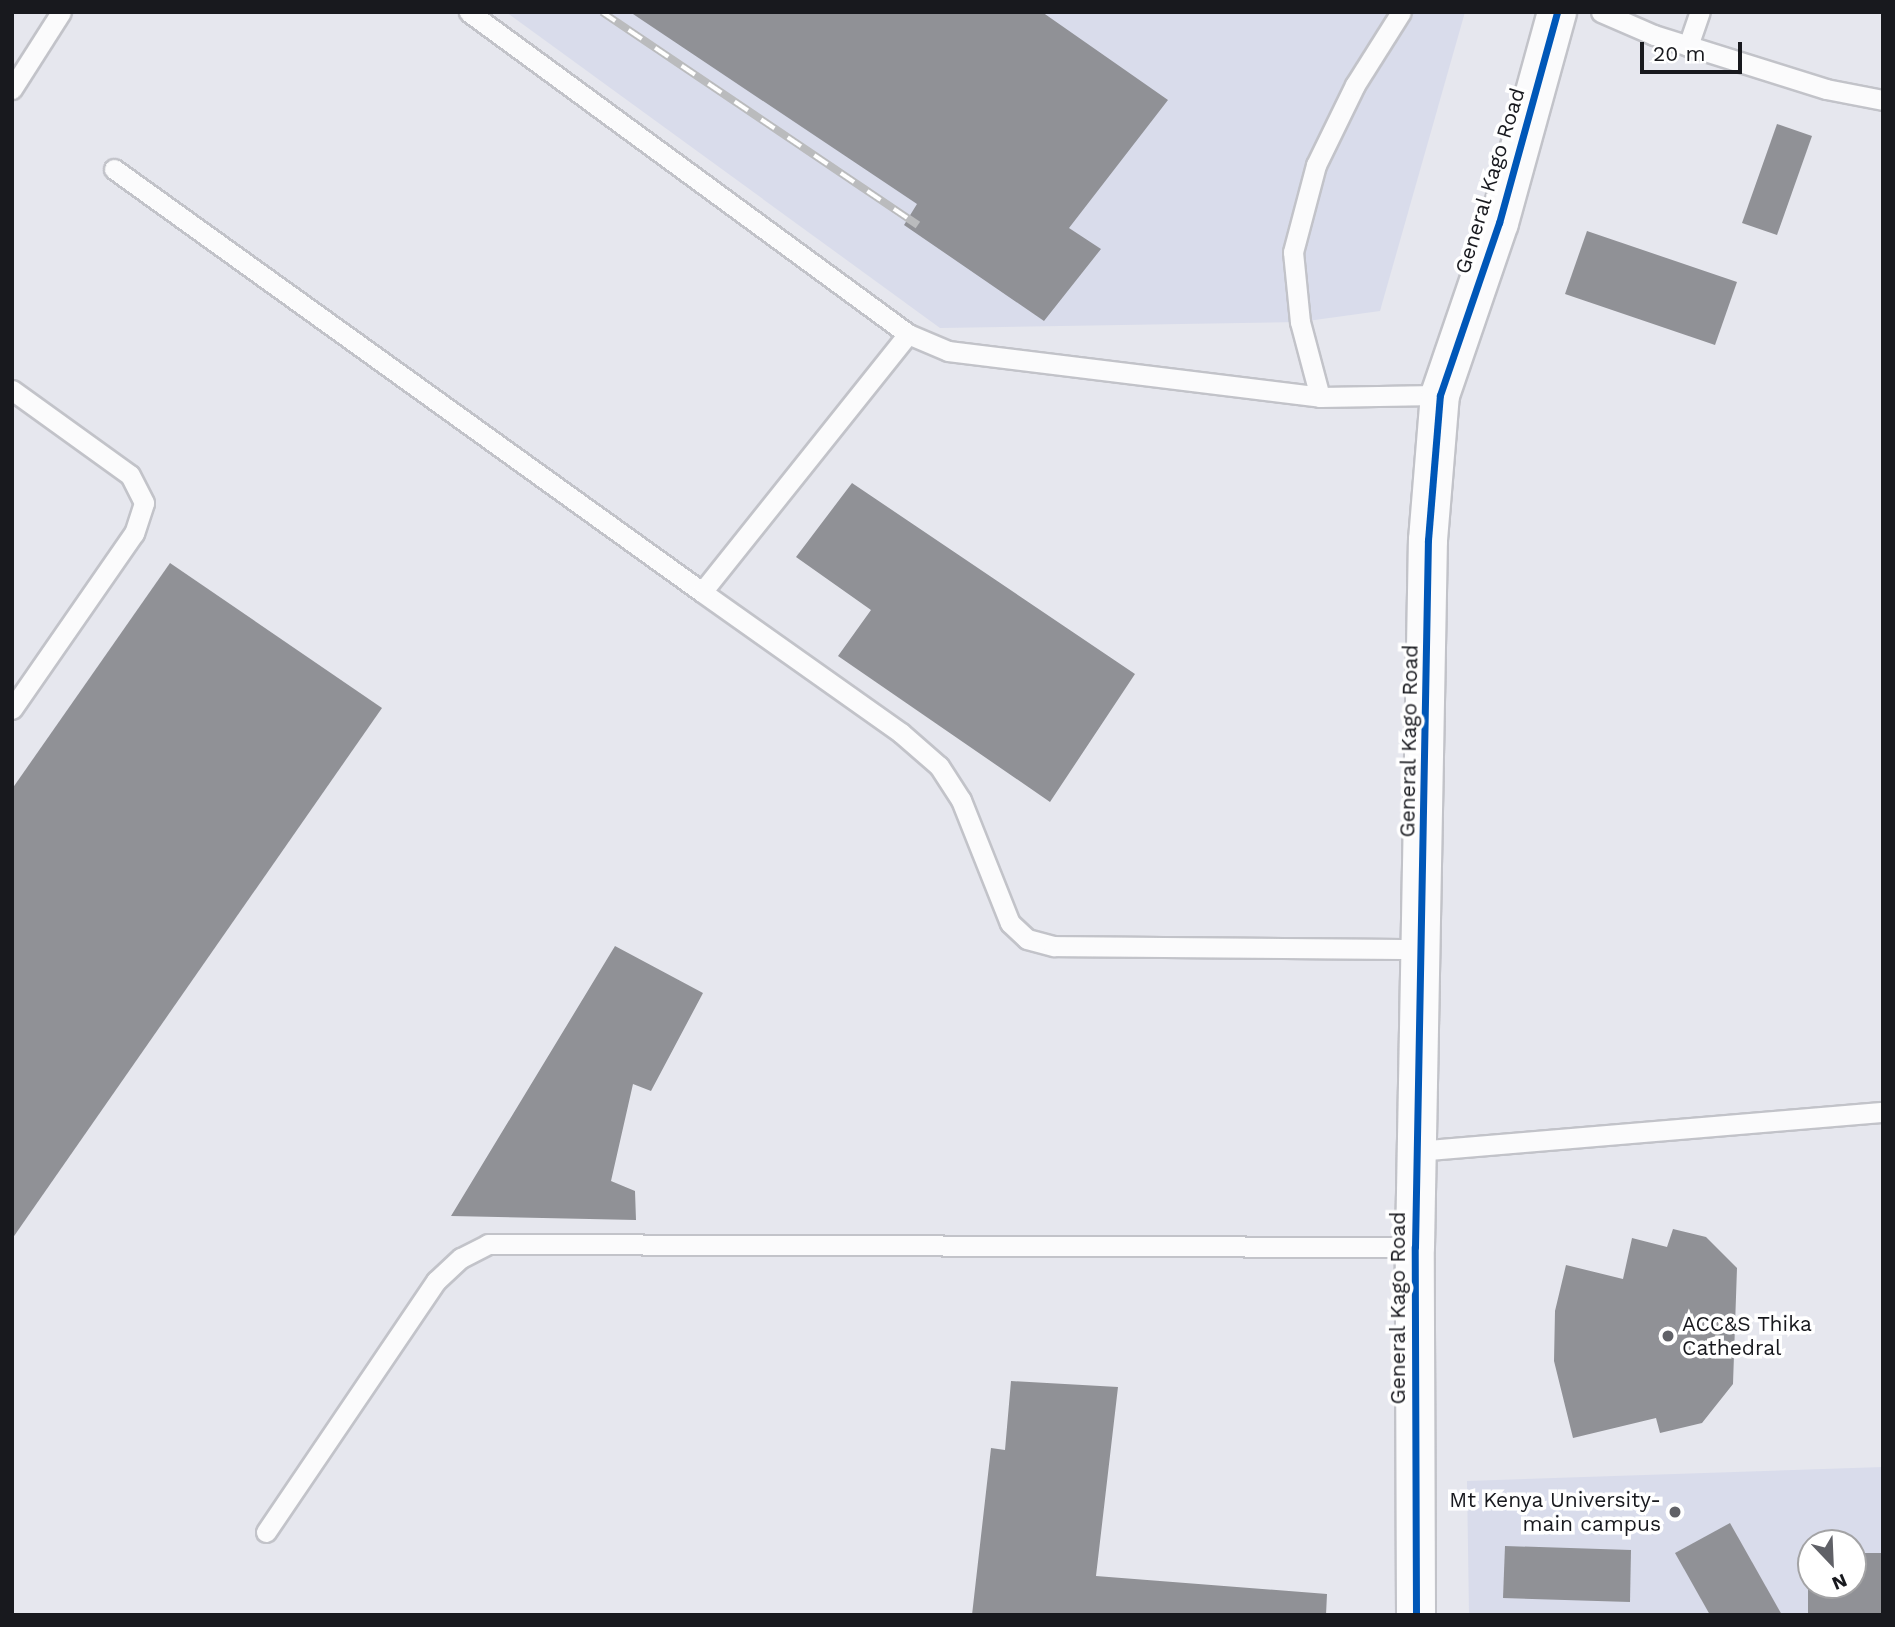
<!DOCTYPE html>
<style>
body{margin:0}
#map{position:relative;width:1895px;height:1627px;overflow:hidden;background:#e6e7ee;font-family:"Work Sans",sans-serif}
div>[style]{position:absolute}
.built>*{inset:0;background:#d9dceb}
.building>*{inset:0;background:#909196}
.roads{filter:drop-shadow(2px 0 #c2c3c9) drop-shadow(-2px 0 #c2c3c9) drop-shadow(0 2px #c2c3c9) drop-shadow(0 -2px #c2c3c9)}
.lane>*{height:19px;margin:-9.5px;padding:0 9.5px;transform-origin:9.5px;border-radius:9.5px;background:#fbfbfc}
.street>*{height:38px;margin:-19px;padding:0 19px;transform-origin:19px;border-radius:19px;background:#fbfbfc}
.rail>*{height:8px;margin-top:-4px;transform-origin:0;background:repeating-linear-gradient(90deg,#fff 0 16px,#babbbd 0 32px);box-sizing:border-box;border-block:2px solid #babbbd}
.cycleway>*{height:7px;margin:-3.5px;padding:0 3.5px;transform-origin:3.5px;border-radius:3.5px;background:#0057b8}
.dots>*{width:19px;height:19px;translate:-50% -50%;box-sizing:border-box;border:4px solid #fff;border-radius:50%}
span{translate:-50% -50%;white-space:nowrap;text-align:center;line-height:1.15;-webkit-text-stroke:7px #fff;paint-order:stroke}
.street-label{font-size:21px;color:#18191e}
.poi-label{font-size:21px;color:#18191e}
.left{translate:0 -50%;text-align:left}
.right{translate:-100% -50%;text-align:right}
.frame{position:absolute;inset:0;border:14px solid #18191e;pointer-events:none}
.north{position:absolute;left:1797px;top:1529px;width:70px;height:70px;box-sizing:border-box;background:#fff;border:2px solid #a3a3a5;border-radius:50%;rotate:157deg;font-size:19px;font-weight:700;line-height:28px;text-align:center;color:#18191e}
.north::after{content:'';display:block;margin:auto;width:24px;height:32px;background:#606167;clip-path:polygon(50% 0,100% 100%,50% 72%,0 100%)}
.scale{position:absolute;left:1640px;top:42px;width:102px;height:32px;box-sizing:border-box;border:4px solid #18191e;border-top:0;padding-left:9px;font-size:21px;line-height:24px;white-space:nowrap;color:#18191e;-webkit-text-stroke:5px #fff;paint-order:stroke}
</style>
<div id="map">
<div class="built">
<div style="clip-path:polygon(506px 12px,1465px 12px,1380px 311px,1300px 322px,940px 328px)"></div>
<div style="clip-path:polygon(evenodd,1883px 1467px,1883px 1615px,1469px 1615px,1467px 1481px,1883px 1467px,1811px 1543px,1853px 1543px,1853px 1585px,1811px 1585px,1811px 1543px)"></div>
</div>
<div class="building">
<div style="clip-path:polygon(630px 12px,1042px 12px,1168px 100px,1069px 228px,1101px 249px,1044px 321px,904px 225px,917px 204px)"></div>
<div style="clip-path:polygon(1777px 124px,1812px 136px,1777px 235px,1742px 223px)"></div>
<div style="clip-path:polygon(1587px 231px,1737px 282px,1715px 345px,1565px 294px)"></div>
<div style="clip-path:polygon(852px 483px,1135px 674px,1050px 802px,838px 656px,871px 610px,796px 557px)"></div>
<div style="clip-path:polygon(170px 563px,382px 708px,12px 1239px,12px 789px)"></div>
<div style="clip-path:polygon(615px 946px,703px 993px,651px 1091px,633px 1084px,611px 1181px,635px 1191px,636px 1220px,451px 1216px)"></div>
<div style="clip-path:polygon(1673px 1229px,1706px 1237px,1737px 1268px,1733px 1384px,1702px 1423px,1660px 1433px,1656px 1418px,1573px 1438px,1554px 1361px,1555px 1311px,1566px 1265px,1623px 1279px,1632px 1238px,1667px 1247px)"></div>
<div style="clip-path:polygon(1011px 1381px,1118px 1387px,1096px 1576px,1327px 1594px,1326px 1615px,972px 1615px,991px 1448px,1005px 1450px)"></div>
<div style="clip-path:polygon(1730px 1523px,1782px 1615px,1710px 1615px,1675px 1553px)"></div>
<div style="clip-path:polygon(1505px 1546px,1631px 1550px,1630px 1602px,1503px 1598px)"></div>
<div style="clip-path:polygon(1853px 1553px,1883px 1553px,1883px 1615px,1808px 1615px,1808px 1554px,1811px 1585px,1853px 1585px)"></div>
</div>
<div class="roads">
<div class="lane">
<div style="left:469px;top:12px;width:544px;rotate:36.26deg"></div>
<div style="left:908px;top:334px;width:43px;rotate:23deg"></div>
<div style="left:948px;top:351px;width:375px;rotate:7deg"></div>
<div style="left:1320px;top:397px;width:120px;rotate:-1deg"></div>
<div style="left:1601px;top:12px;width:58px;rotate:23.5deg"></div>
<div style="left:1654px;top:35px;width:180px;rotate:17.4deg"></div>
<div style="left:1826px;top:89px;width:58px;rotate:10.9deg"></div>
<div style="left:1688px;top:46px;width:36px;rotate:-71deg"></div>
<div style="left:12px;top:89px;width:91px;rotate:-57.5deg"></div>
<div style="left:114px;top:169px;width:724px;rotate:35.73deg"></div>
<div style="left:908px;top:334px;width:330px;rotate:128.6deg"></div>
<div style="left:702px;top:592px;width:244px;rotate:35.3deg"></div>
<div style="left:901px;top:733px;width:50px;rotate:41deg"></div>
<div style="left:939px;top:766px;width:40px;rotate:57.1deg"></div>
<div style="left:961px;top:800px;width:132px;rotate:68.3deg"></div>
<div style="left:1010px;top:923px;width:23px;rotate:43deg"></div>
<div style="left:1027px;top:939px;width:28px;rotate:15deg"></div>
<div style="left:1054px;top:946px;width:368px;rotate:0.5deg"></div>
<div style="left:12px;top:390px;width:145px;rotate:35.8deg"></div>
<div style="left:130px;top:475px;width:31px;rotate:63deg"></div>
<div style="left:144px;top:503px;width:32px;rotate:108deg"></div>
<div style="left:134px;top:533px;width:214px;rotate:124.7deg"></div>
<div style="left:1320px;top:397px;width:78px;rotate:-104.9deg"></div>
<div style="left:1300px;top:322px;width:70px;rotate:-95.7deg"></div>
<div style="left:1293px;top:252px;width:90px;rotate:-75.2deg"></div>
<div style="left:1316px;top:165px;width:89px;rotate:-64deg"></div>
<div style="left:1355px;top:85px;width:86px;rotate:-57.8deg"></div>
<div style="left:1417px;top:1151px;width:468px;rotate:-4.8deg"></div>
<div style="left:266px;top:1532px;width:303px;rotate:-55.9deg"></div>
<div style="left:436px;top:1281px;width:34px;rotate:-43deg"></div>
<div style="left:461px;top:1258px;width:30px;rotate:-27deg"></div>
<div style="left:488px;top:1244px;width:927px;rotate:0.19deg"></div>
</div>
<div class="street">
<div style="left:1416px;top:1615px;width:368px;rotate:-90.2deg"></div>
<div style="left:1415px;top:1247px;width:707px;rotate:-88.95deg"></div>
<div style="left:1428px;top:540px;width:145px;rotate:-85.3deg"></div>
<div style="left:1440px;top:395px;width:182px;rotate:-71.1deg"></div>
<div style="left:1499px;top:223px;width:219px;rotate:-74.6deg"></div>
</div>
</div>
<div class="rail">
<div style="left:602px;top:12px;width:381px;rotate:34deg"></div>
</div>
<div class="cycleway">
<div style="left:1416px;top:1615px;width:368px;rotate:-90.2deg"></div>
<div style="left:1415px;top:1247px;width:707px;rotate:-88.95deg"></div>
<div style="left:1428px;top:540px;width:145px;rotate:-85.3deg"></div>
<div style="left:1440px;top:395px;width:182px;rotate:-71.1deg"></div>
<div style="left:1499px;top:223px;width:219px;rotate:-74.6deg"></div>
</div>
<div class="dots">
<div style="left:1668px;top:1336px;background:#606167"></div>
<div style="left:1675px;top:1512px;background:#606167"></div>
</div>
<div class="street-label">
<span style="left:1490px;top:181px;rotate:-73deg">General Kago Road</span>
<span style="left:1409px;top:741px;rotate:-89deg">General Kago Road</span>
<span style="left:1398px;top:1308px;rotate:-90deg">General Kago Road</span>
</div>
<div class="poi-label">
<span class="left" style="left:1682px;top:1336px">ACC&amp;S Thika<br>Cathedral</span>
<span class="right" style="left:1661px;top:1512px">Mt Kenya University-<br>main campus</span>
</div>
<div class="frame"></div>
<div class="north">N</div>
<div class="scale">20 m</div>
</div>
